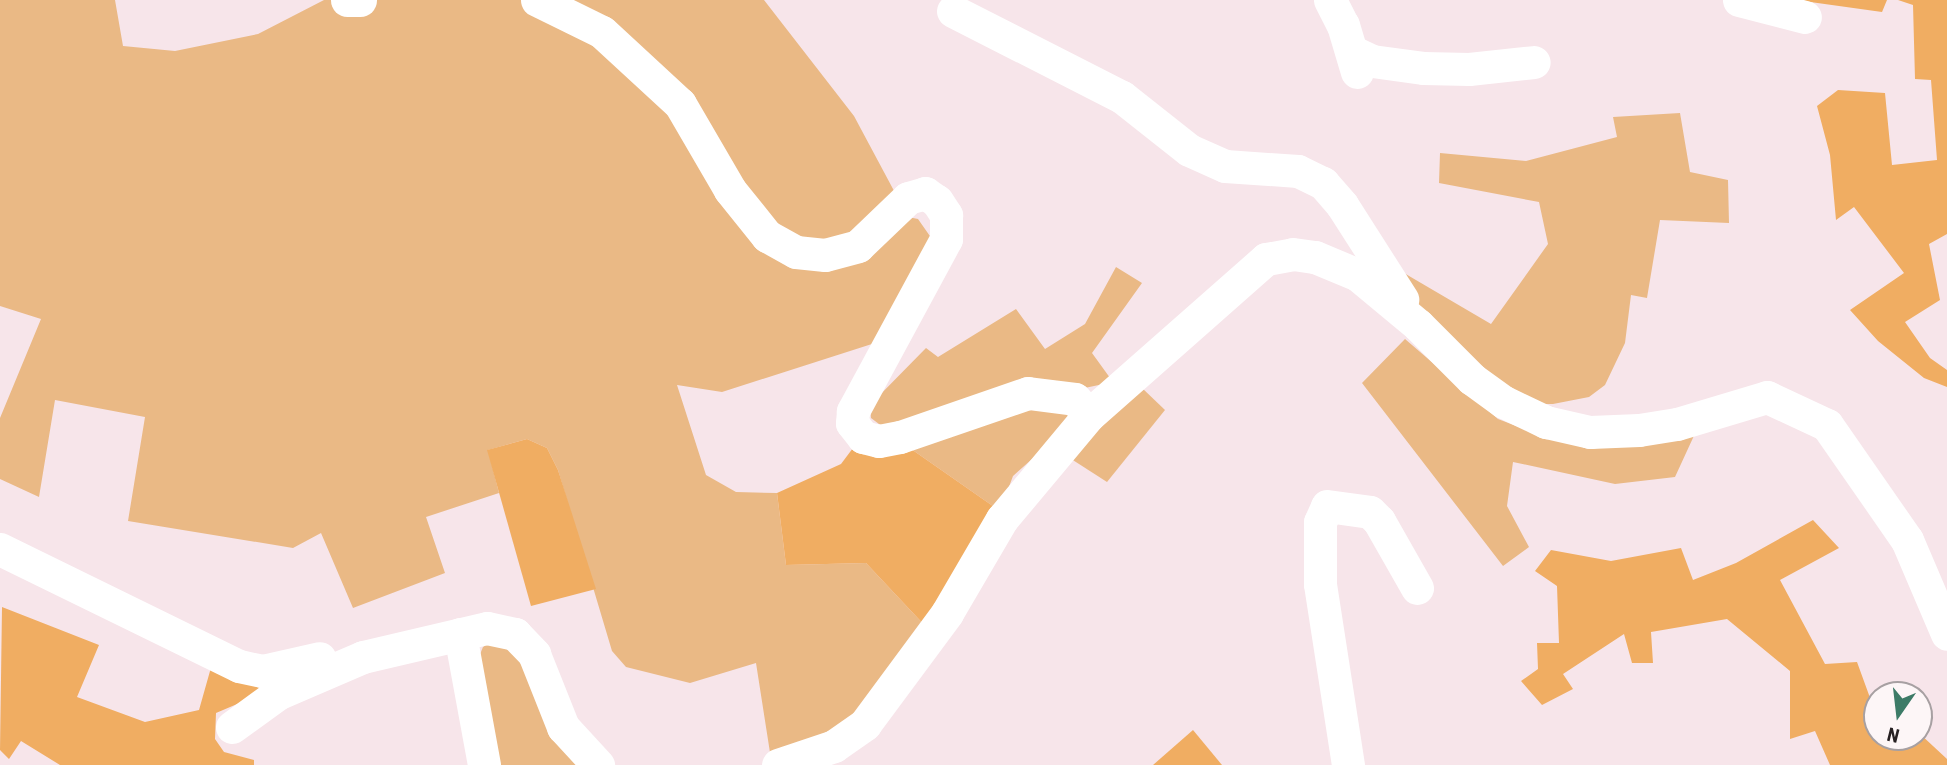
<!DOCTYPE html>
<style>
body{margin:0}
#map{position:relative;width:1947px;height:765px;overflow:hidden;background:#f7e5ea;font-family:"Roboto Condensed",sans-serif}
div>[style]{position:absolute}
.green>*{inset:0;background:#eab985}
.forest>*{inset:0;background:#f0ad62}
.minor>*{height:33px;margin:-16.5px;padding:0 16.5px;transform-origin:16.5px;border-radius:16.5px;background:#fff}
span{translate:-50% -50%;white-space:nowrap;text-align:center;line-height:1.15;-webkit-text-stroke:5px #fdf6f7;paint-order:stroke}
.north{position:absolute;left:1863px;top:681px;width:70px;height:70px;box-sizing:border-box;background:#fdf6f7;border:2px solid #a7a0a2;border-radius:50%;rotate:194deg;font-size:19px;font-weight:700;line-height:28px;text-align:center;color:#272022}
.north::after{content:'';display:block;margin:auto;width:24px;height:32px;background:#3d7b67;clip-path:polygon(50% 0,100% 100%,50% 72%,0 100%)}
</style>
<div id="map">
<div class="green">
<div style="clip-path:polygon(0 0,115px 0,123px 46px,175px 51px,258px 34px,324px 0,764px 0,854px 116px,908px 217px,918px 219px,932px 239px,875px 343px,722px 392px,677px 385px,706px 475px,736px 492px,777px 493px,786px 565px,866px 563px,928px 629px,862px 715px,771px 759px,756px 663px,690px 683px,626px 667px,612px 651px,558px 470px,547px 448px,527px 439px,488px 450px,499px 493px,426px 517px,445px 573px,353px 608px,321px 533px,293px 548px,128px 521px,145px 417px,55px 400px,39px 497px,0 479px,0 418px,41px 319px,0 306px)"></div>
<div style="clip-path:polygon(1680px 113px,1690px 172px,1728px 180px,1729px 223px,1660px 220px,1647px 298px,1631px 295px,1625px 343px,1605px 385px,1589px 397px,1553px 404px,1530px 404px,1502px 394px,1424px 317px,1392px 266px,1491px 324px,1548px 244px,1539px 202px,1439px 183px,1440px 153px,1526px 161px,1617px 137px,1613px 117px)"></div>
<div style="clip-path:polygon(1116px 267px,1142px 283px,1092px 353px,1113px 382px,887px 430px,871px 418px,870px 405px,926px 348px,938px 357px,1016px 309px,1045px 349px,1085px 324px)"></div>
<div style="clip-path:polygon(1405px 339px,1498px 419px,1545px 437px,1590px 449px,1634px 444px,1698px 427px,1675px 477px,1615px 484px,1513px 462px,1507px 506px,1529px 547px,1503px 566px,1362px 383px)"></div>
<div style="clip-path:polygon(1141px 387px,1165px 410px,1107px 482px,1065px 455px)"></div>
<div style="clip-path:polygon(1030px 402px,1072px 415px,1067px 428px,1013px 476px,1000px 511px,904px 444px)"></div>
<div style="clip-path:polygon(493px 640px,508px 640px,577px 765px,494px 765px,476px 664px,483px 647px)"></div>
</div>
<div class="forest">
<div style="clip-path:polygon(1796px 0,1887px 0,1882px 12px)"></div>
<div style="clip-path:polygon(1898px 0,1947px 0,1947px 234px,1929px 244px,1940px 300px,1905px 322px,1930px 358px,1947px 370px,1947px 387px,1924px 378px,1878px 341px,1850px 310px,1904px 273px,1854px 207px,1836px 220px,1830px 155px,1817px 106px,1838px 90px,1885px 93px,1892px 165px,1937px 160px,1931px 80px,1915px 79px,1913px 5px)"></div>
<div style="clip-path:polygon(527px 439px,547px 448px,558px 470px,596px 589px,531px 606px,487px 450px)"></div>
<div style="clip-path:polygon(904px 444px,1000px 511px,928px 629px,866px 563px,786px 565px,777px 493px,841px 464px,853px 448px)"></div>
<div style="clip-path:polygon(1813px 520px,1839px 548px,1780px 580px,1825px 664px,1857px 662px,1877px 717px,1877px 737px,1919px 737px,1919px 733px,1947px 759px,1947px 765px,1830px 765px,1815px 731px,1790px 739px,1790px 671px,1727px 619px,1651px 632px,1653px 663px,1632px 663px,1624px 634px,1563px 674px,1573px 689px,1542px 705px,1521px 681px,1538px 669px,1537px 643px,1559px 643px,1557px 586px,1535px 571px,1551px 550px,1611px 561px,1681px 548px,1693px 580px,1736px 563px)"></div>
<div style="clip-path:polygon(2px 607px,99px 645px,77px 697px,145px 722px,199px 710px,212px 664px,322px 668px,216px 713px,215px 739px,224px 752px,254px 760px,254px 765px,60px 765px,21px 741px,9px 759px,0 750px)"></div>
<div style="clip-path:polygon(1193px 730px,1222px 765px,1153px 765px)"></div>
</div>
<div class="minor">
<div style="left:347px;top:0;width:13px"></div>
<div style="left:537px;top:0;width:72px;rotate:26.2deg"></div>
<div style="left:602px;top:32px;width:106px;rotate:42.7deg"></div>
<div style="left:680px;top:104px;width:99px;rotate:59.8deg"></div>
<div style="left:730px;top:190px;width:59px;rotate:51.2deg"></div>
<div style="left:767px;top:236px;width:33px;rotate:29deg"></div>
<div style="left:796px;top:252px;width:29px;rotate:6deg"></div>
<div style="left:825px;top:255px;width:34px;rotate:-15deg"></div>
<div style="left:858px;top:246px;width:69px;rotate:-43.8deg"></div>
<div style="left:908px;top:198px;width:18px;rotate:-16deg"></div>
<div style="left:925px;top:193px;width:14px;rotate:34deg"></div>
<div style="left:937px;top:201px;width:17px;rotate:57deg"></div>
<div style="left:946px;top:215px;width:24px;rotate:90deg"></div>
<div style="left:946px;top:239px;width:196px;rotate:118.4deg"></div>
<div style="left:853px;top:411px;width:12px;rotate:95deg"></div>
<div style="left:852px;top:423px;width:18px;rotate:52deg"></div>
<div style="left:863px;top:437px;width:16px;rotate:14deg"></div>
<div style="left:879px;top:441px;width:21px;rotate:-11deg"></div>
<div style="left:900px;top:437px;width:135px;rotate:-19deg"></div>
<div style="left:1028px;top:393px;width:47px;rotate:7.3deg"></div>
<div style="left:1075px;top:399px;width:21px;rotate:49deg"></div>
<div style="left:1330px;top:0;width:28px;rotate:63deg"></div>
<div style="left:1343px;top:25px;width:49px;rotate:73.4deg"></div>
<div style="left:1739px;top:0;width:68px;rotate:14.4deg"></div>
<div style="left:953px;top:11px;width:190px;rotate:27deg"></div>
<div style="left:1122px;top:97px;width:85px;rotate:38.3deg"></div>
<div style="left:1189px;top:150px;width:39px;rotate:24deg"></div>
<div style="left:1225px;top:166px;width:73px;rotate:3.9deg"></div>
<div style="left:1298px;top:171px;width:28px;rotate:26deg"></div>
<div style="left:1323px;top:183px;width:29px;rotate:49deg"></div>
<div style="left:1342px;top:205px;width:112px;rotate:57.4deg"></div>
<div style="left:1353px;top:52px;width:21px;rotate:25deg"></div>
<div style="left:1372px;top:61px;width:51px;rotate:7.8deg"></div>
<div style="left:1423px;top:68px;width:46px;rotate:1.2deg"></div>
<div style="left:1469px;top:69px;width:65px;rotate:-6.1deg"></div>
<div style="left:0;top:549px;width:266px;rotate:26.1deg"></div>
<div style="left:239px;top:666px;width:24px;rotate:12deg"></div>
<div style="left:262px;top:671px;width:59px;rotate:-12.6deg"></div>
<div style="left:460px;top:634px;width:133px;rotate:79.6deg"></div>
<div style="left:232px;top:727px;width:58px;rotate:-35.9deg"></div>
<div style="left:279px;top:693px;width:91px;rotate:-23.2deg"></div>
<div style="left:363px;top:657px;width:127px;rotate:-13.2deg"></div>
<div style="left:487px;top:628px;width:29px;rotate:12deg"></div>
<div style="left:515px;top:634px;width:28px;rotate:46deg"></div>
<div style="left:534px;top:654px;width:79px;rotate:68.3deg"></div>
<div style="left:563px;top:727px;width:52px;rotate:47.4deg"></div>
<div style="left:778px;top:765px;width:59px;rotate:-18.7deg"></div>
<div style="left:834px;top:746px;width:38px;rotate:-35deg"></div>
<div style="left:865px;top:724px;width:138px;rotate:-53.5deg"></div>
<div style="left:947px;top:613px;width:109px;rotate:-59.7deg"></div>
<div style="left:1002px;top:519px;width:136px;rotate:-50.1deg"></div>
<div style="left:1089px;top:415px;width:236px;rotate:-41.4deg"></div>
<div style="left:1266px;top:259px;width:27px;rotate:-10deg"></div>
<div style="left:1293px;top:254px;width:22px;rotate:8deg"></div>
<div style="left:1315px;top:257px;width:47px;rotate:22.7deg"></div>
<div style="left:1358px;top:275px;width:78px;rotate:39.8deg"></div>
<div style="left:1418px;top:325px;width:76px;rotate:45deg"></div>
<div style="left:1472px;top:379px;width:39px;rotate:36deg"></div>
<div style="left:1504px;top:402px;width:47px;rotate:25.5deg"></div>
<div style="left:1546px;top:422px;width:45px;rotate:12.8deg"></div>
<div style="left:1590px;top:432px;width:49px;rotate:-2.3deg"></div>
<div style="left:1639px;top:430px;width:38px;rotate:-9deg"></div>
<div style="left:1677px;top:424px;width:94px;rotate:-16.7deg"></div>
<div style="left:1767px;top:397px;width:66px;rotate:25deg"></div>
<div style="left:1827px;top:425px;width:140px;rotate:55.2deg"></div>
<div style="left:1907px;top:540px;width:102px;rotate:66.9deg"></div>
<div style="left:1348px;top:765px;width:183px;rotate:-98.8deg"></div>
<div style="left:1320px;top:584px;width:62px;rotate:-90deg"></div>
<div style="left:1320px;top:522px;width:17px;rotate:-66deg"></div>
<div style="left:1327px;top:506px;width:43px;rotate:7.9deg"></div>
<div style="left:1370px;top:512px;width:13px;rotate:45deg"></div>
<div style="left:1379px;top:521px;width:77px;rotate:60.4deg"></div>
</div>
<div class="north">N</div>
</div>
